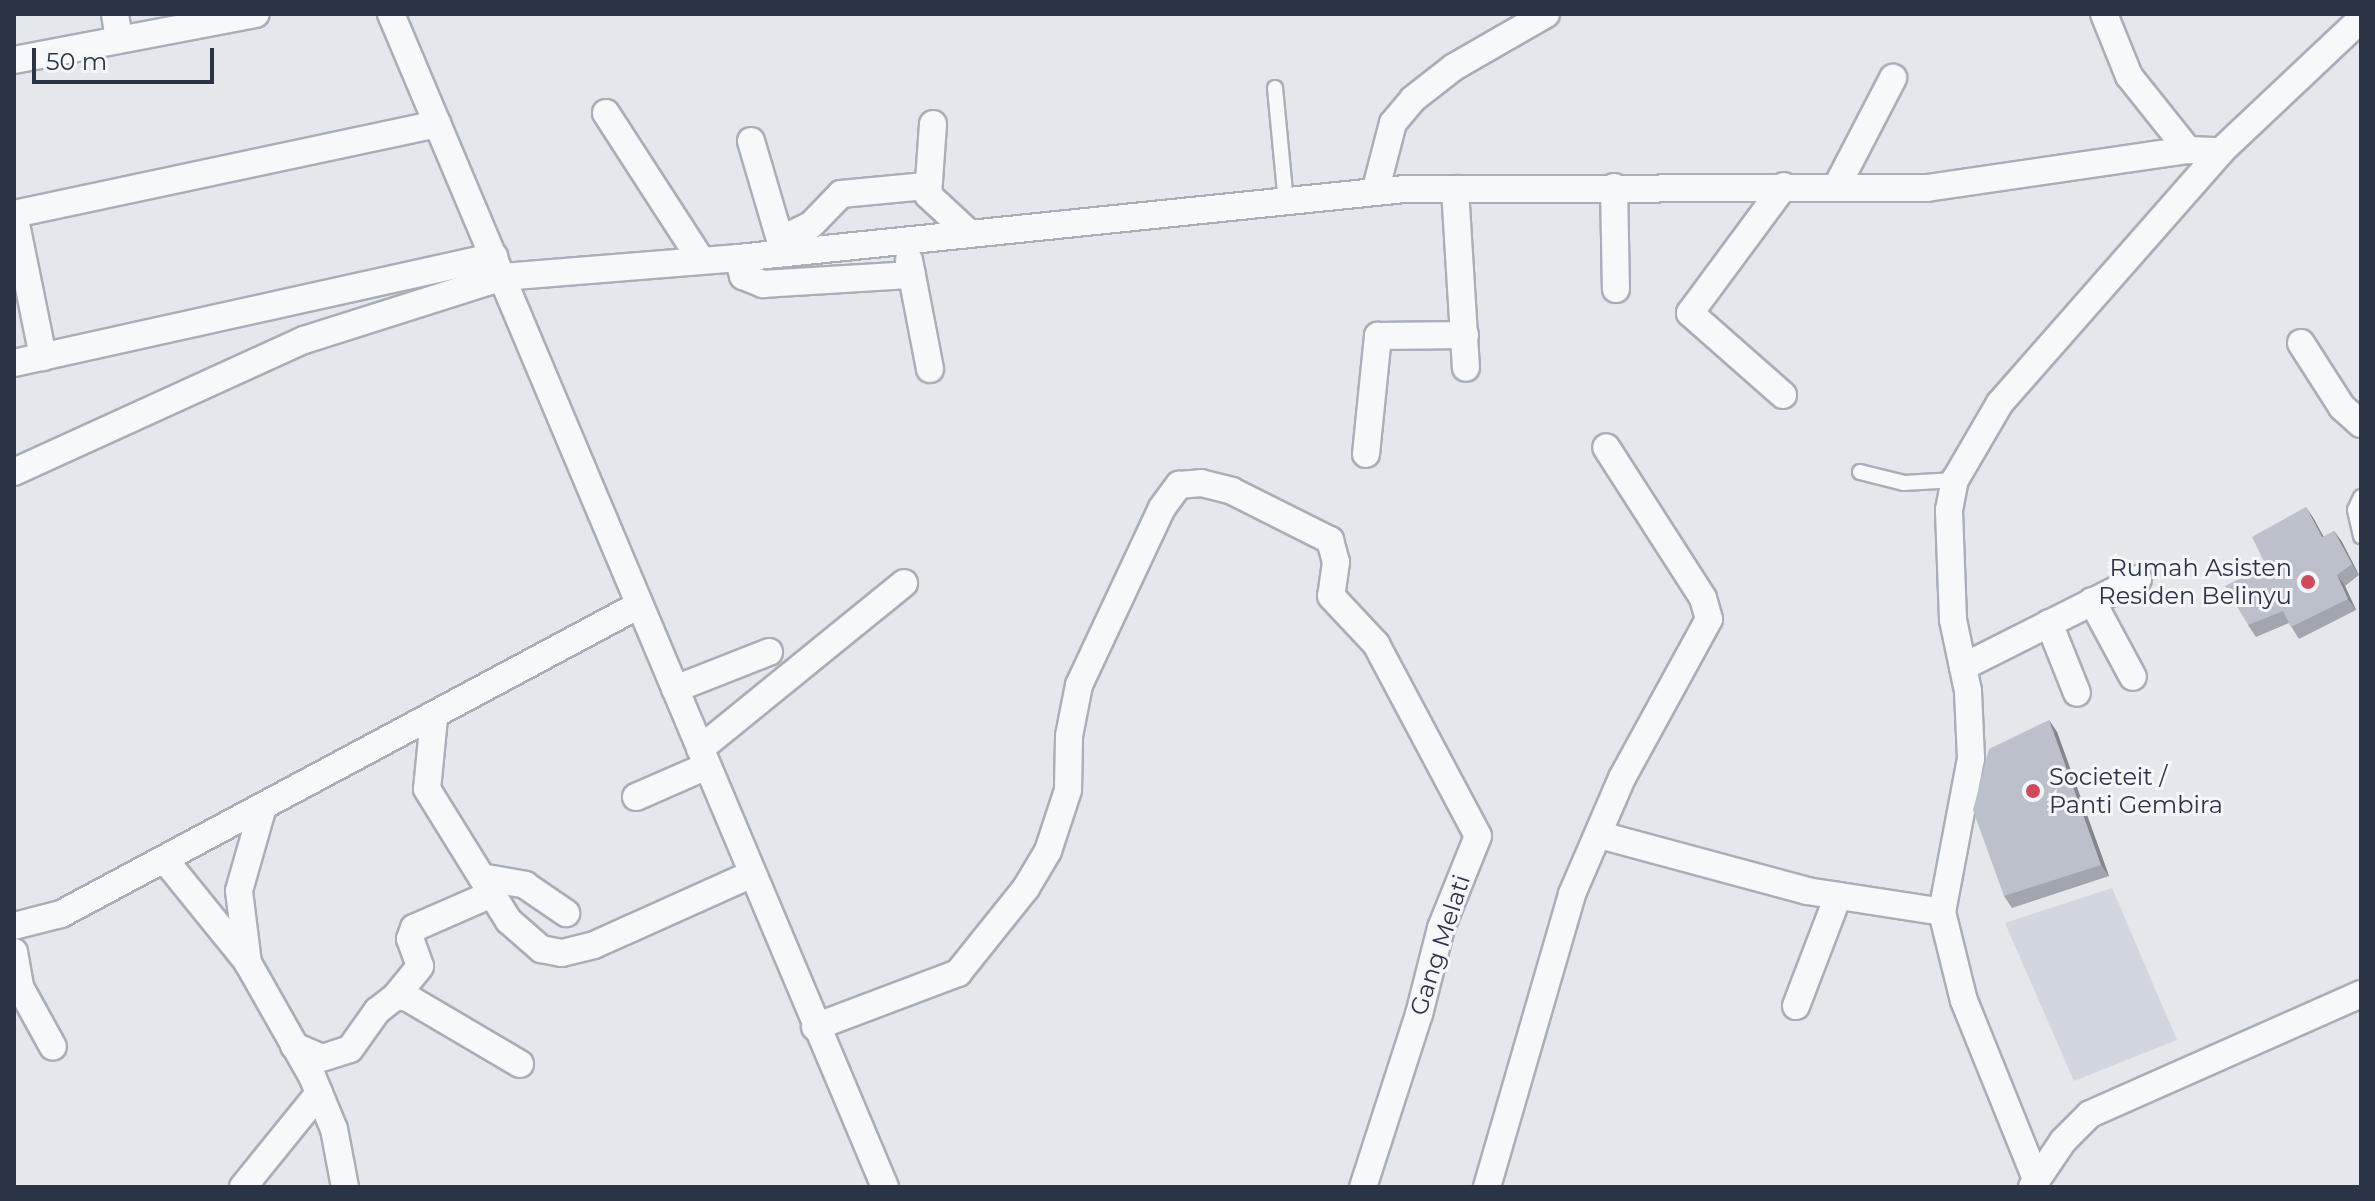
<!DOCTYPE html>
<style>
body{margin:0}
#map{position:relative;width:2375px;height:1201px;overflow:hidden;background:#e4e7ec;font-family:Montserrat,sans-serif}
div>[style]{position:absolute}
.built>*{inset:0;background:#d2d6de}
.roads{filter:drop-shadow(2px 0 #a9aeb7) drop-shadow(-2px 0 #a9aeb7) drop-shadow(0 2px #a9aeb7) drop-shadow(0 -2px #a9aeb7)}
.service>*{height:14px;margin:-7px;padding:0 7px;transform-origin:7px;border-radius:7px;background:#f7f8fa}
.minor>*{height:26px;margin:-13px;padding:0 13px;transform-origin:13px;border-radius:13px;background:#f7f8fa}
.wall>*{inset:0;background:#a1a5ae}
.shaded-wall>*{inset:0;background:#83868d}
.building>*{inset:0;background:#bbc0ca}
.dots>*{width:22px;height:22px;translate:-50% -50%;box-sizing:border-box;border:4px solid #f4f6f9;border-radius:50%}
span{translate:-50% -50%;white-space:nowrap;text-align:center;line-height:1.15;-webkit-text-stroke:6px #f4f6f9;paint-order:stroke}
.poi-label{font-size:24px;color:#2b3445}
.right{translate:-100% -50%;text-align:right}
.left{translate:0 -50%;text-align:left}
.street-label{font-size:24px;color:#2b3445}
.frame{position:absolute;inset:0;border:16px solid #2b3445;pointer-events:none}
.scale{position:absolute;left:32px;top:48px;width:182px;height:36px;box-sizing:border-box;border:4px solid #2b3445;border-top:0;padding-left:10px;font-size:24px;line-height:28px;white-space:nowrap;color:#2b3445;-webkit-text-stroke:6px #f4f6f9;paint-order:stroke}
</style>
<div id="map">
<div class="built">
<div style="clip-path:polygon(2112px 888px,2177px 1040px,2074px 1081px,2005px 923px)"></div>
</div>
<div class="roads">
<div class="service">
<div style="left:1275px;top:88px;width:115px;rotate:84.5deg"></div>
<div style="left:1860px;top:472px;width:45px;rotate:14deg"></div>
<div style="left:1904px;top:483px;width:51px;rotate:-3.4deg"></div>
<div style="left:2361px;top:497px;width:14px;rotate:115deg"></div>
<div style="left:2355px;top:510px;width:27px;rotate:77deg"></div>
</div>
<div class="minor">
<div style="left:115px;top:14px;width:26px;rotate:81deg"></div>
<div style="left:391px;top:14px;width:1273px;rotate:67.16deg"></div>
<div style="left:2104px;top:14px;width:67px;rotate:68deg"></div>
<div style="left:2129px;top:76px;width:95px;rotate:51.4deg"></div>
<div style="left:14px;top:60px;width:246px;rotate:-10.8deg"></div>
<div style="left:606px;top:113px;width:175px;rotate:57.1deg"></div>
<div style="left:933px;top:124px;width:71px;rotate:94deg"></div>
<div style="left:928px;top:195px;width:57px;rotate:42.9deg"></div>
<div style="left:751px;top:141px;width:117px;rotate:73.6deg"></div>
<div style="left:1837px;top:186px;width:122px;rotate:-62.6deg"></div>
<div style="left:1614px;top:187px;width:102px;rotate:88.9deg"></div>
<div style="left:1455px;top:189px;width:179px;rotate:86.5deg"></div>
<div style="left:1375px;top:192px;width:71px;rotate:-75.4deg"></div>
<div style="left:1393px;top:123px;width:31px;rotate:-50deg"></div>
<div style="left:1413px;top:99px;width:52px;rotate:-38deg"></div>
<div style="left:1454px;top:67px;width:106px;rotate:-29.9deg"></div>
<div style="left:14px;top:214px;width:433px;rotate:-12deg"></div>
<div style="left:14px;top:214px;width:146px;rotate:78.5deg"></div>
<div style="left:780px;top:240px;width:34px;rotate:-26deg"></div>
<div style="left:811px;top:225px;width:43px;rotate:-45.9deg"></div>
<div style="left:841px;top:194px;width:85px;rotate:-5.4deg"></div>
<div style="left:738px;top:258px;width:19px;rotate:74deg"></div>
<div style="left:743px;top:276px;width:22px;rotate:22deg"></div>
<div style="left:763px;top:284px;width:149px;rotate:-3.5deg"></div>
<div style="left:909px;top:260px;width:111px;rotate:79.1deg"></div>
<div style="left:2301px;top:343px;width:76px;rotate:57.4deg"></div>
<div style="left:2342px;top:407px;width:25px;rotate:42deg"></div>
<div style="left:14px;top:363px;width:492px;rotate:-12.5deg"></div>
<div style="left:1783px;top:395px;width:124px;rotate:-138.6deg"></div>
<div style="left:1690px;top:313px;width:158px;rotate:-53.5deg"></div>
<div style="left:1366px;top:454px;width:119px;rotate:-84.2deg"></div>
<div style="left:1378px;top:336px;width:87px;rotate:-0.7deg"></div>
<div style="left:14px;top:472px;width:319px;rotate:-24.5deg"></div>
<div style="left:304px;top:340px;width:209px;rotate:-17.6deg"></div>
<div style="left:503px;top:277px;width:236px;rotate:-4.6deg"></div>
<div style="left:738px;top:258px;width:670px;rotate:-5.91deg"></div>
<div style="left:1404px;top:189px;width:523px;rotate:-0.11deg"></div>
<div style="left:1927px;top:188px;width:264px;rotate:-8.3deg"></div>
<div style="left:2188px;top:150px;width:33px;rotate:2deg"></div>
<div style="left:2092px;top:601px;width:86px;rotate:61.7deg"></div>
<div style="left:2049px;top:623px;width:75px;rotate:68.2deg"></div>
<div style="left:1963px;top:667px;width:196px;rotate:-26.7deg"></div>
<div style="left:675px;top:689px;width:101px;rotate:-21.5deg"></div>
<div style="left:434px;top:718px;width:71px;rotate:95.6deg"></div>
<div style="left:427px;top:789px;width:155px;rotate:58.2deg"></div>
<div style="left:509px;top:921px;width:43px;rotate:41.2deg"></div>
<div style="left:541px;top:949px;width:21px;rotate:11deg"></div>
<div style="left:562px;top:953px;width:33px;rotate:-14deg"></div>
<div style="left:594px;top:945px;width:173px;rotate:-24.2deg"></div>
<div style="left:700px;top:749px;width:263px;rotate:-39.1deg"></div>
<div style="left:636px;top:797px;width:77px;rotate:-23.6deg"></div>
<div style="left:262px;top:810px;width:84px;rotate:105.9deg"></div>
<div style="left:239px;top:891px;width:73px;rotate:82.9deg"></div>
<div style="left:248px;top:963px;width:130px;rotate:60.5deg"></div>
<div style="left:312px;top:1076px;width:57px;rotate:67.5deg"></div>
<div style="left:334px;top:1129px;width:59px;rotate:79.3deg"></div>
<div style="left:1600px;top:835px;width:214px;rotate:15.1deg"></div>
<div style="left:1807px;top:891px;width:137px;rotate:8.8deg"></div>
<div style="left:165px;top:860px;width:129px;rotate:51deg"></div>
<div style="left:487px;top:878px;width:39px;rotate:10deg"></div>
<div style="left:525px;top:885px;width:50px;rotate:34.3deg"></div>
<div style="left:14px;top:926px;width:49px;rotate:-14.3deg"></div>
<div style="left:61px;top:914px;width:655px;rotate:-28.13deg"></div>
<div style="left:14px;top:952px;width:36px;rotate:80deg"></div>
<div style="left:20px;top:987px;width:68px;rotate:61.2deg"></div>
<div style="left:396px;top:996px;width:38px;rotate:-51deg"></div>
<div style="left:420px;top:966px;width:29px;rotate:-110deg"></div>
<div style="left:410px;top:939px;width:12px;rotate:-70deg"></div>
<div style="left:414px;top:928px;width:87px;rotate:-23.6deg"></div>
<div style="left:1796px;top:1006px;width:118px;rotate:-69.1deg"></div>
<div style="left:815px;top:1027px;width:153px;rotate:-20.7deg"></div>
<div style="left:958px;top:973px;width:109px;rotate:-51.3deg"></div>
<div style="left:1026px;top:888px;width:43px;rotate:-59.3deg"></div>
<div style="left:1048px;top:851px;width:64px;rotate:-71.8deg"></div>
<div style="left:1068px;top:790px;width:54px;rotate:-88.9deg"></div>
<div style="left:1069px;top:736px;width:52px;rotate:-78.9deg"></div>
<div style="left:1079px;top:685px;width:195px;rotate:-64.9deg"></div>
<div style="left:1162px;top:508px;width:29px;rotate:-54deg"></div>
<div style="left:1179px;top:485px;width:22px;rotate:-5deg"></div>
<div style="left:1201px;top:483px;width:32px;rotate:14deg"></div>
<div style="left:1232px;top:491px;width:110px;rotate:26.6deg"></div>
<div style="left:1330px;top:540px;width:23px;rotate:75deg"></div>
<div style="left:1336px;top:562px;width:34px;rotate:98deg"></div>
<div style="left:1331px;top:596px;width:66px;rotate:46.8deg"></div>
<div style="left:1376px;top:644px;width:217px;rotate:62deg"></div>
<div style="left:1478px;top:836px;width:99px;rotate:111.9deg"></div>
<div style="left:1441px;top:928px;width:89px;rotate:104.3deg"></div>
<div style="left:1419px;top:1014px;width:182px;rotate:107.9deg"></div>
<div style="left:294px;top:1046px;width:30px;rotate:23deg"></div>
<div style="left:322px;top:1058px;width:29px;rotate:-18deg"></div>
<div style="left:350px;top:1049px;width:47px;rotate:-54.6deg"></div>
<div style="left:377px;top:1011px;width:24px;rotate:-38deg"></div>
<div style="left:396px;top:996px;width:12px;rotate:9deg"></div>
<div style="left:408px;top:998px;width:130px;rotate:30.5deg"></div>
<div style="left:2036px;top:1179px;width:192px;rotate:-112deg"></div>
<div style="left:1964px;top:1001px;width:92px;rotate:-103.9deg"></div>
<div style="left:1942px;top:912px;width:157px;rotate:-79.3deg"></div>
<div style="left:1971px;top:758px;width:67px;rotate:-92.6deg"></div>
<div style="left:1968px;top:691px;width:73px;rotate:-101.9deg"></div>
<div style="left:1953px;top:620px;width:110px;rotate:-92.1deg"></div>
<div style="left:1949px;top:510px;width:31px;rotate:-79deg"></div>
<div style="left:1955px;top:480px;width:89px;rotate:-59.7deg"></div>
<div style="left:2000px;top:403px;width:335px;rotate:-48.7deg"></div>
<div style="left:2221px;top:151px;width:192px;rotate:-43.3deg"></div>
<div style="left:243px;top:1187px;width:121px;rotate:-51deg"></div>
<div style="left:1487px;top:1187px;width:305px;rotate:-73.8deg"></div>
<div style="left:1572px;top:894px;width:126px;rotate:-66.7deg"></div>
<div style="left:1622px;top:778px;width:181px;rotate:-61.3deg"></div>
<div style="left:1709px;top:619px;width:22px;rotate:-106deg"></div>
<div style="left:1703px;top:598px;width:179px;rotate:-122.7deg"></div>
<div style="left:2032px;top:1187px;width:55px;rotate:-56deg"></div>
<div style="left:2063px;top:1141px;width:38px;rotate:-45deg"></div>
<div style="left:2090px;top:1114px;width:296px;rotate:-23.9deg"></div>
</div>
</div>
<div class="wall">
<div style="clip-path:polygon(2306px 507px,2324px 537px,2334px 531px,2342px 542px,2359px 575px,2345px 586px,2356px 610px,2299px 639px,2289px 623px,2256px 637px,2248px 625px,2266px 566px)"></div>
<div style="clip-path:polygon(2049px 720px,2057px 732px,2109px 876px,2012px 908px,2004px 896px)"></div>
</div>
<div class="shaded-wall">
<div style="clip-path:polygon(2306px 507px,2314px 519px,2330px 549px,2322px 537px)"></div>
<div style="clip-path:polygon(2334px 531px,2342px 542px,2359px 575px,2352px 564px)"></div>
<div style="clip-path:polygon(2337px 575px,2345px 586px,2356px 610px,2348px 599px)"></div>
<div style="clip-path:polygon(2049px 720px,2057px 732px,2109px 876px,2101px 865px)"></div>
</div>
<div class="building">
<div style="clip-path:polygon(2306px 507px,2322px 537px,2334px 531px,2352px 564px,2337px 575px,2348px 599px,2291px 627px,2283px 611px,2248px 625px,2225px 586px,2266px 566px,2252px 537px)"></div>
<div style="clip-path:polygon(2049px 720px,2101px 865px,2004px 896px,1973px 810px,1989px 749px)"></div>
</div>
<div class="dots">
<div style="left:2308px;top:582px;background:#d1495b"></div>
<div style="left:2033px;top:791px;background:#d1495b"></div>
</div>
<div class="poi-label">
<span class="right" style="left:2292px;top:582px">Rumah Asisten<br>Residen Belinyu</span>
<span class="left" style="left:2049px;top:791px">Societeit /<br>Panti Gembira</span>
</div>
<div class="street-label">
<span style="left:1440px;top:945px;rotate:-72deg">Gang Melati</span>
</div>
<div class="frame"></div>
<div class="scale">50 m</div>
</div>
